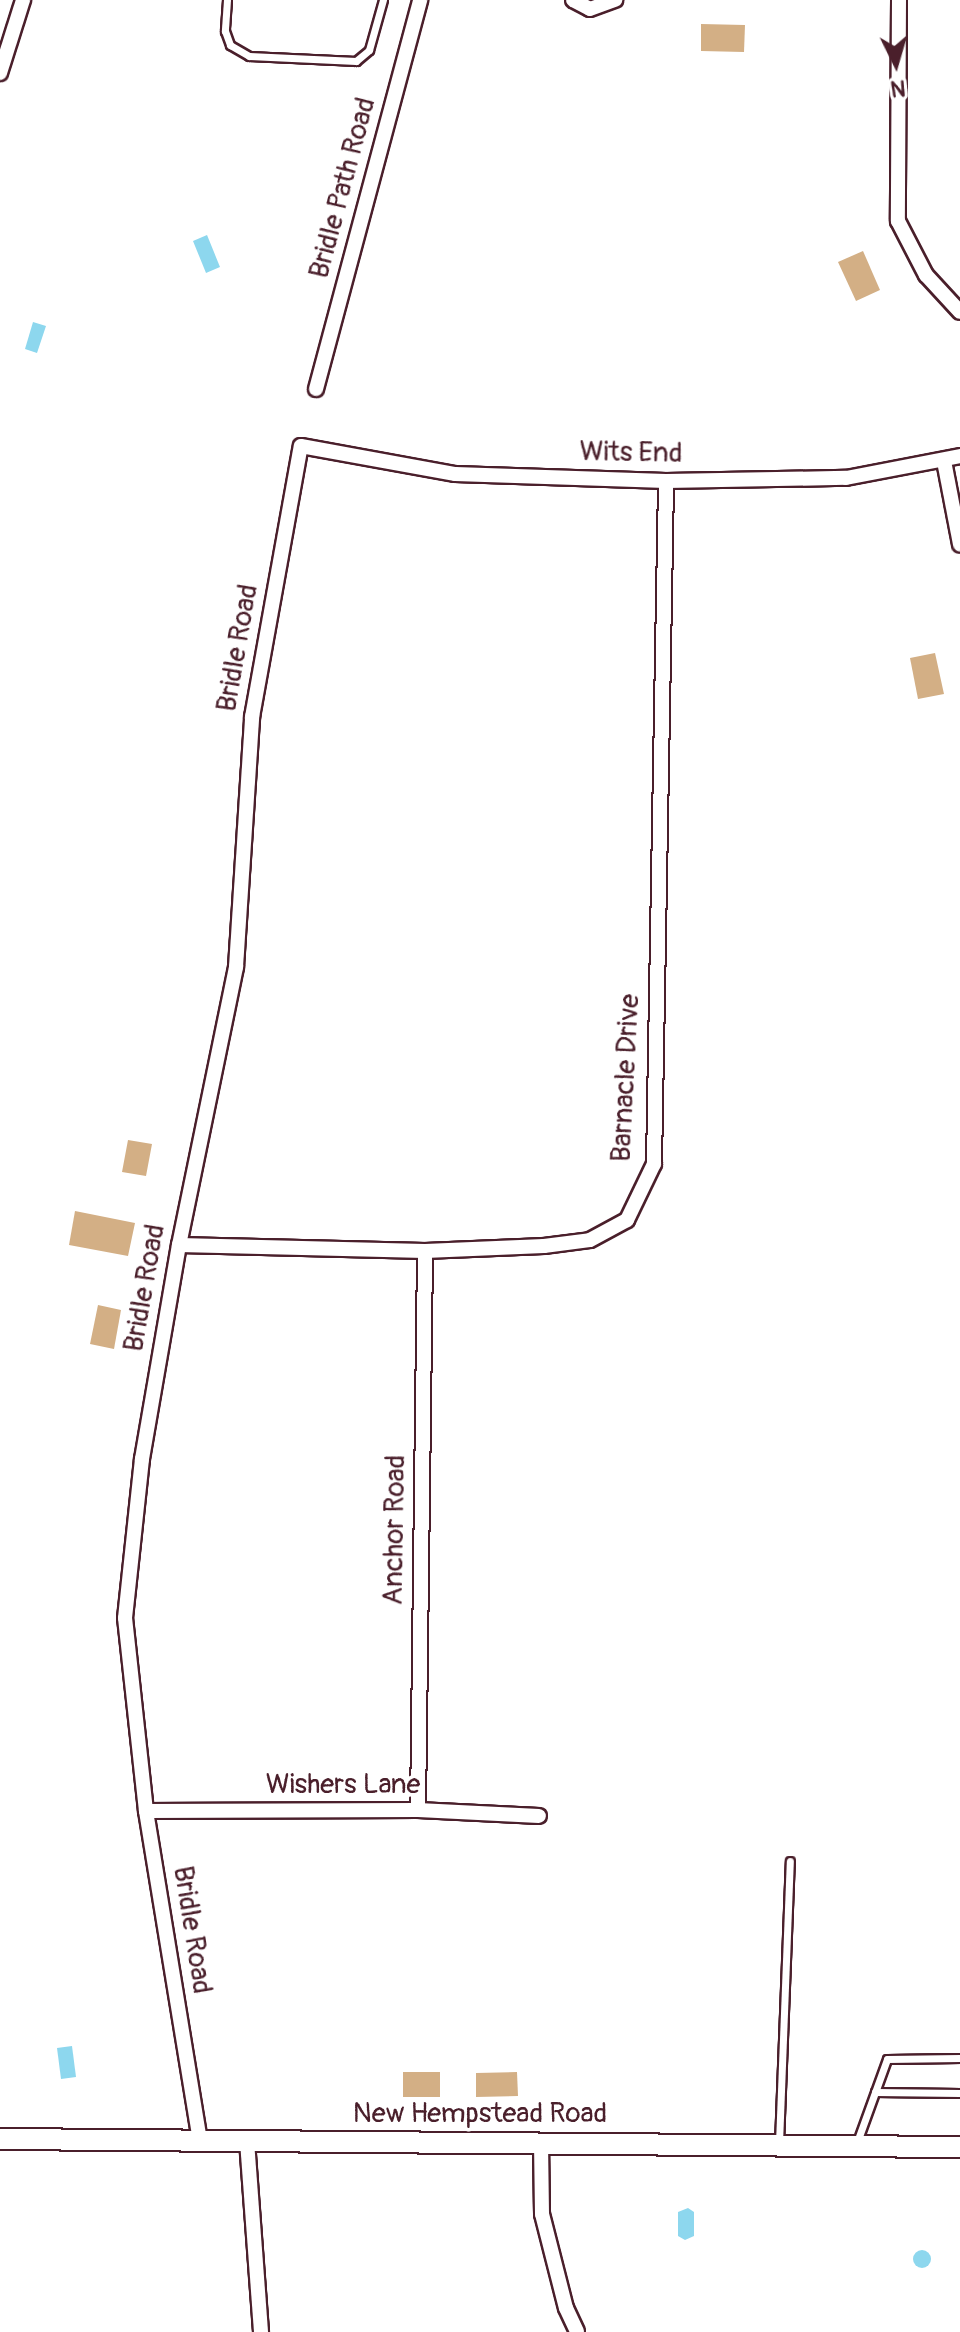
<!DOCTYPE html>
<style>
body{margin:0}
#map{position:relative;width:960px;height:2332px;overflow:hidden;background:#fff;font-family:Pangolin,sans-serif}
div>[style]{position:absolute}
.water>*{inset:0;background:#8dd7ee}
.round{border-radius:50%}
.building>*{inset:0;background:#d3af85}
.roads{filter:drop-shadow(2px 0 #4a1f2b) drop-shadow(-2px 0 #4a1f2b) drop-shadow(0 2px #4a1f2b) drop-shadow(0 -2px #4a1f2b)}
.lane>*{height:7px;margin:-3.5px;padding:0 3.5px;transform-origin:3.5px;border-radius:3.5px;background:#fff}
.street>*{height:14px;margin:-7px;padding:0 7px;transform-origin:7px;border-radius:7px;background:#fff}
.secondary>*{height:20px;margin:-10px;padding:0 10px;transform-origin:10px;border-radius:10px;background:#fff}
span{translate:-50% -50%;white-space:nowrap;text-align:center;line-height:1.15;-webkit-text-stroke:7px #fff;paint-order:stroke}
.street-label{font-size:28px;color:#4a1f2b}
.north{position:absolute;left:856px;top:24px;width:80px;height:80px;-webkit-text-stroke:6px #fff;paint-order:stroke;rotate:175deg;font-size:22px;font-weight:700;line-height:32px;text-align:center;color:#4a1f2b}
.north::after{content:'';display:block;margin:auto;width:28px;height:36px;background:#4a1f2b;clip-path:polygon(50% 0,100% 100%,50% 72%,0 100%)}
</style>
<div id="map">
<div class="water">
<div style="clip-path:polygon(207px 235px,220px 267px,206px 273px,193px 241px)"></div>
<div style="clip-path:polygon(33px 322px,46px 326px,37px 353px,25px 349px)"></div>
<div style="clip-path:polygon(72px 2046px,76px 2077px,61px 2079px,57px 2048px)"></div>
<div style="clip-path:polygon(688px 2208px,694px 2212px,694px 2236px,685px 2240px,678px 2236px,678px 2212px)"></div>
<div class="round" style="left:913px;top:2250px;width:18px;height:18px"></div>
</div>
<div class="building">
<div style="clip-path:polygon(701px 24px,745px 25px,744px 52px,701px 51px)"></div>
<div style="clip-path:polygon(863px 251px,880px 290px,856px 301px,838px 262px)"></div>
<div style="clip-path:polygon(935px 653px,944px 694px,918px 699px,910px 658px)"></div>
<div style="clip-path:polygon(128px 1140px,152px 1144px,146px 1176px,122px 1172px)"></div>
<div style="clip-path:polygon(75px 1211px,135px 1223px,128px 1256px,69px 1245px)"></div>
<div style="clip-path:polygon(98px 1305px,121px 1310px,114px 1349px,90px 1344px)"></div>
<div style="clip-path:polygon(403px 2072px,440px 2072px,440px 2097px,403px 2097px)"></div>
<div style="clip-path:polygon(517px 2072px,518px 2096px,476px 2097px,476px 2073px)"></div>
</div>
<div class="roads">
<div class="lane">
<div style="left:227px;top:0;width:31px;rotate:94deg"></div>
<div style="left:225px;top:31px;width:15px;rotate:70deg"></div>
<div style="left:230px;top:45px;width:22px;rotate:30deg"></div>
<div style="left:249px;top:56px;width:107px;rotate:2.7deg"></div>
<div style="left:356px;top:61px;width:17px;rotate:-40deg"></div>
<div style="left:369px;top:50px;width:52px;rotate:-74.4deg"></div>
<div style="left:875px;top:2092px;width:85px;rotate:0.7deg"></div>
<div style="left:857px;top:2142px;width:88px;rotate:-70.1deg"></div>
<div style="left:887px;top:2059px;width:73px;rotate:-0.8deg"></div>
<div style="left:779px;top:2143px;width:282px;rotate:-87.8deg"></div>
</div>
<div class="street">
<div style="left:573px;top:0;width:19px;rotate:28deg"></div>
<div style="left:590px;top:9px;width:27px;rotate:-20deg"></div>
<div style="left:899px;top:0;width:221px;rotate:90.3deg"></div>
<div style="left:898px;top:221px;width:61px;rotate:62.6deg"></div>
<div style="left:926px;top:275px;width:50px;rotate:47.4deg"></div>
<div style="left:0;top:73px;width:77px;rotate:-72.5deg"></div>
<div style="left:316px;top:389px;width:403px;rotate:-75deg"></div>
<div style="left:944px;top:461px;width:85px;rotate:79.1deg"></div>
<div style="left:179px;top:1245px;width:246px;rotate:1.4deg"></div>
<div style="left:425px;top:1251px;width:119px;rotate:-2.4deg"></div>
<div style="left:544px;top:1246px;width:46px;rotate:-7.4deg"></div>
<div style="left:590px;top:1240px;width:42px;rotate:-28.4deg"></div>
<div style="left:627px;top:1220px;width:62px;rotate:-64.3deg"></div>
<div style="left:654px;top:1164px;width:683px;rotate:-88.99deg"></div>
<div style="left:418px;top:1810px;width:559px;rotate:-89.28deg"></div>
<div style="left:146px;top:1811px;width:272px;rotate:-0.2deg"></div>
<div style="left:418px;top:1810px;width:121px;rotate:2.8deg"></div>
<div style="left:200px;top:2141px;width:334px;rotate:-99.3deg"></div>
<div style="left:146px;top:1811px;width:194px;rotate:-96.2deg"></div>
<div style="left:125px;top:1618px;width:160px;rotate:-83.9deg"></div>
<div style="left:142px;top:1459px;width:217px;rotate:-80.2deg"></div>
<div style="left:179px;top:1245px;width:284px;rotate:-78.4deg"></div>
<div style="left:236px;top:967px;width:251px;rotate:-86.3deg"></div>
<div style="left:252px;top:717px;width:275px;rotate:-79.8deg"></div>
<div style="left:301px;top:446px;width:157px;rotate:10.3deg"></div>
<div style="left:455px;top:474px;width:211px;rotate:1.9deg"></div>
<div style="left:666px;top:481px;width:180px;rotate:-1deg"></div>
<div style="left:846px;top:478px;width:116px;rotate:-10.9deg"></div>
<div style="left:247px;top:2141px;width:192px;rotate:85.8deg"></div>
<div style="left:541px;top:2142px;width:72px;rotate:89.2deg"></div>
<div style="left:542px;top:2214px;width:97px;rotate:75.7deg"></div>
<div style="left:566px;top:2308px;width:26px;rotate:65deg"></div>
</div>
<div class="secondary">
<div style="left:0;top:2139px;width:960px;rotate:0.48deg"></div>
</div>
</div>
<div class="street-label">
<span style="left:343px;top:188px;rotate:-75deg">Bridle Path Road</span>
<span style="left:631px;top:453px;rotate:1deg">Wits End</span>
<span style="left:238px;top:648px;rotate:-80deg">Bridle Road</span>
<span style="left:626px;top:1078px;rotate:-87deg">Barnacle Drive</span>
<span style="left:145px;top:1288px;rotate:-80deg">Bridle Road</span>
<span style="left:395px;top:1530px;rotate:-89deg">Anchor Road</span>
<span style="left:343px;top:1785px">Wishers Lane</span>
<span style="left:192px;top:1930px;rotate:81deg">Bridle Road</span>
<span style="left:480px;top:2114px">New Hempstead Road</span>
</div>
<div class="north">N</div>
</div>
